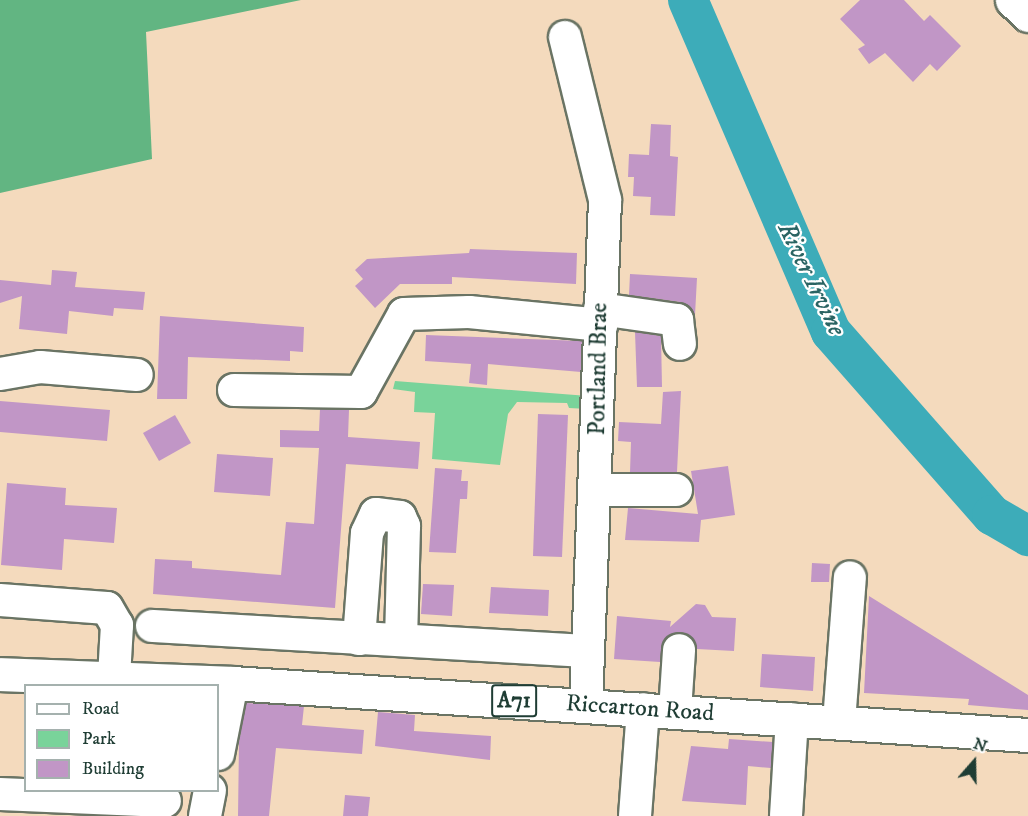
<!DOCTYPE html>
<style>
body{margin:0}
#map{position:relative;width:1028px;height:816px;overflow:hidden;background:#f4dabd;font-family:"IM FELL DW Pica",serif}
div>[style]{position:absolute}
.green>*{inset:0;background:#79d39a}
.forest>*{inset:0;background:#62b582}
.river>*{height:40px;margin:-20px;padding:0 20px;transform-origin:20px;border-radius:20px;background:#3dacb9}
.building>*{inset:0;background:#c196c6}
.roads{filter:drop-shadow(2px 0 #6a7464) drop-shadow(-2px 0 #6a7464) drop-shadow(0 2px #6a7464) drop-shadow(0 -2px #6a7464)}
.minor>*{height:32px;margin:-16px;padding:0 16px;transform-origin:16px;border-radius:16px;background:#fff}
.major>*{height:33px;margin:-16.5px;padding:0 16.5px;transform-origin:16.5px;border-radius:16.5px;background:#fff}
span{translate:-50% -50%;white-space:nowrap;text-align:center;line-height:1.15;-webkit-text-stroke:4.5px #fff;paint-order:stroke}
.shield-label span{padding:2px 4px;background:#fff;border:2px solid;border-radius:4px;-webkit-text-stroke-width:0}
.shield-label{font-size:22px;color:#1f3d34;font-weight:700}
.street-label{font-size:24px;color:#1f3d34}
.water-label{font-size:26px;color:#2a6463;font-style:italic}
.legend{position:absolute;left:24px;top:684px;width:195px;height:108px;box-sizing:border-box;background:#fff;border:2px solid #a5b1ae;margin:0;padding:8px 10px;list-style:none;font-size:18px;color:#1f3d34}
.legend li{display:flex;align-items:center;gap:12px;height:30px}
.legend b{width:30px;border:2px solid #a5b1ae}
.north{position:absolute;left:944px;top:732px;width:60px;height:60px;-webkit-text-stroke:4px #fff;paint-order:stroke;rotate:20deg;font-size:16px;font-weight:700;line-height:24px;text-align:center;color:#1f3d34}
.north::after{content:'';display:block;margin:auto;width:21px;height:27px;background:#1f3d34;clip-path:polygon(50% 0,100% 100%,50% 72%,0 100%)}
</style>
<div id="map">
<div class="green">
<div style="clip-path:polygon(395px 381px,588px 396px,588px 409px,569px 408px,567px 403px,517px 402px,508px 414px,500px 465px,432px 459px,435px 413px,414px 412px,415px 392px,393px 389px)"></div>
</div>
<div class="forest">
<div style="clip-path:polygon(0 0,301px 0,146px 32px,152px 159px,0 193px)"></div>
</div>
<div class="river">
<div style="left:688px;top:0;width:361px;rotate:66.7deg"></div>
<div style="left:831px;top:332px;width:244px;rotate:48.7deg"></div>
<div style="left:992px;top:515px;width:42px;rotate:30.3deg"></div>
</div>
<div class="building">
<div style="clip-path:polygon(860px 0,904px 0,924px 21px,930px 15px,961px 46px,937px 71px,930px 64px,913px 82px,885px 53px,869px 64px,858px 49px,865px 45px,840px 19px)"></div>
<div style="clip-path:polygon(651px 124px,671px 125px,670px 156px,678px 157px,675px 216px,650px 215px,651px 197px,633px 196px,634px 177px,628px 177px,629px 154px,649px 155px)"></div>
<div style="clip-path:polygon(470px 249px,577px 253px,576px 284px,452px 277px,452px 284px,400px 284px,375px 308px,355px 286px,363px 279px,355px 270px,367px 259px,469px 253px)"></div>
<div style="clip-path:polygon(52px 270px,77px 272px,75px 287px,145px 292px,143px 310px,114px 308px,113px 316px,69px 311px,67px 334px,19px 329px,22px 296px,0 303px,0 280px,51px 285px)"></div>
<div style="clip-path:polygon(630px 274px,697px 278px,695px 315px,680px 302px,629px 295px)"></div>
<div style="clip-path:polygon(160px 316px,304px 327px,303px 352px,290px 351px,290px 361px,188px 357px,187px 399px,157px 399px)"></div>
<div style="clip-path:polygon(635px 332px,661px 336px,662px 387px,637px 387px)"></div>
<div style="clip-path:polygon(426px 335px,582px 341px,581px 372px,488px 364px,487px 385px,469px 383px,471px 364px,425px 361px)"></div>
<div style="clip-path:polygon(681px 391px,677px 472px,630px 472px,631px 442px,618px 441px,619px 422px,661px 424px,663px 392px)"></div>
<div style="clip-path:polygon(0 401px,110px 410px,107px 441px,0 432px)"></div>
<div style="clip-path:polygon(320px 409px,349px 410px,348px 437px,420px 442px,418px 469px,346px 464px,335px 608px,153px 594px,155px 559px,192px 561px,192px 568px,281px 575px,286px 522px,314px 524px,319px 448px,280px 447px,280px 430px,319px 431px)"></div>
<div style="clip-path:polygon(538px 414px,568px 415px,562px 557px,533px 556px)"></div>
<div style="clip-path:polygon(175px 415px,191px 443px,159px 461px,143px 433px)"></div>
<div style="clip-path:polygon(217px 454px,273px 458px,270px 496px,214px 492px)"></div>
<div style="clip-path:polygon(728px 466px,735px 515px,701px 520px,699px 542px,625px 540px,628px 508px,698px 514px,691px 471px)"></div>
<div style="clip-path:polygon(435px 468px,462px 470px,461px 481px,468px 481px,467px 499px,460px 499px,456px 553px,429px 552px)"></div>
<div style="clip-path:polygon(7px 483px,66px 488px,65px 505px,117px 508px,114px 543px,64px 539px,62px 570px,1px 565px)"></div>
<div style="clip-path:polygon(812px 563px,830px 564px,829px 582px,811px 582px)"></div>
<div style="clip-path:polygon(423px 584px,454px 585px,452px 616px,421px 614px)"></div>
<div style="clip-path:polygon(491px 587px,549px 590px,548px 616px,489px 613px)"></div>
<div style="clip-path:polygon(869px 596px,1028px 695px,1028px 710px,968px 705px,969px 699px,864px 693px)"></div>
<div style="clip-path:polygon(696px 604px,705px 605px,712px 617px,736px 618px,734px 651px,697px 649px,689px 635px,680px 632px,664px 641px,660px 662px,614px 659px,617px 616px,671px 621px,670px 627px)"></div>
<div style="clip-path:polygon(762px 654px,815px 657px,813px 691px,760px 687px)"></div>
<div style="clip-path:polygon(246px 703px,304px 706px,302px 725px,364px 730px,362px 754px,276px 748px,269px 816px,238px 816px,239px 742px)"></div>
<div style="clip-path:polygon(378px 712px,415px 715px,414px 731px,491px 736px,490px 760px,375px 746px)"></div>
<div style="clip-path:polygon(729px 739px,773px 742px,771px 768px,748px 766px,746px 805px,682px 801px,691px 746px,728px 749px)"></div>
<div style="clip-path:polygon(345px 795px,370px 797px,368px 816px,343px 816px)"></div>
</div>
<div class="roads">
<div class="minor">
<div style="left:565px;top:37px;width:168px;rotate:76.2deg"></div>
<div style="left:605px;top:200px;width:506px;rotate:92.15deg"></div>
<div style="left:600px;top:309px;width:78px;rotate:8.1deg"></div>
<div style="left:677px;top:320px;width:24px;rotate:83deg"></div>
<div style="left:0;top:374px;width:41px;rotate:-9.9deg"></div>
<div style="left:40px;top:367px;width:97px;rotate:4.7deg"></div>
<div style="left:234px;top:390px;width:127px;rotate:0.9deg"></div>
<div style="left:361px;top:392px;width:89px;rotate:-61.1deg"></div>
<div style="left:404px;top:314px;width:65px;rotate:-1.8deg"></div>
<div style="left:469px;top:312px;width:133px;rotate:5.6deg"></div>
<div style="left:596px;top:490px;width:80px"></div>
<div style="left:0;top:600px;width:107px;rotate:4.3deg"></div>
<div style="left:107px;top:608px;width:20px;rotate:60deg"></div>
<div style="left:117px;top:625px;width:52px;rotate:93.3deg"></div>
<div style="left:152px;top:626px;width:436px;rotate:3.3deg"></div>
<div style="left:359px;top:639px;width:106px;rotate:-85.7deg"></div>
<div style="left:367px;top:533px;width:21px;rotate:-65deg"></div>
<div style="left:376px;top:514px;width:24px;rotate:7deg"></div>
<div style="left:400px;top:517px;width:10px;rotate:66deg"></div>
<div style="left:404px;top:526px;width:114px;rotate:91.5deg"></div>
<div style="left:675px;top:711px;width:61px;rotate:-86.2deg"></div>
<div style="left:839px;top:722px;width:145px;rotate:-85.7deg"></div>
<div style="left:218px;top:754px;width:72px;rotate:-78.8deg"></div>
<div style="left:0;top:794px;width:165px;rotate:2.4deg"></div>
<div style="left:205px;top:816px;width:26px;rotate:-79deg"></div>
<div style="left:635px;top:816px;width:107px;rotate:-85.7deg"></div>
<div style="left:786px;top:816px;width:97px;rotate:-86.5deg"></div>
</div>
<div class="major">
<div style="left:1012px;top:0;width:22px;rotate:43deg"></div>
<div style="left:0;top:674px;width:232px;rotate:2.2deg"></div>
<div style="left:232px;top:683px;width:798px;rotate:3.74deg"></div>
</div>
</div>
<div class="shield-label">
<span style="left:514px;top:701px">A71</span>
</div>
<div class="street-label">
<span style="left:599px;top:369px;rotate:-89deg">Portland Brae</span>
<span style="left:640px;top:709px;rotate:4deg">Riccarton Road</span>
</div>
<div class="water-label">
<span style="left:811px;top:279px;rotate:64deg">River Irvine</span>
</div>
<ul class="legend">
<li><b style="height:8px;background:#fff"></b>Road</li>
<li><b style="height:16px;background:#79d39a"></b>Park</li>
<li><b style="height:16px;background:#c196c6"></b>Building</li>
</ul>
<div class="north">N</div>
</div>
